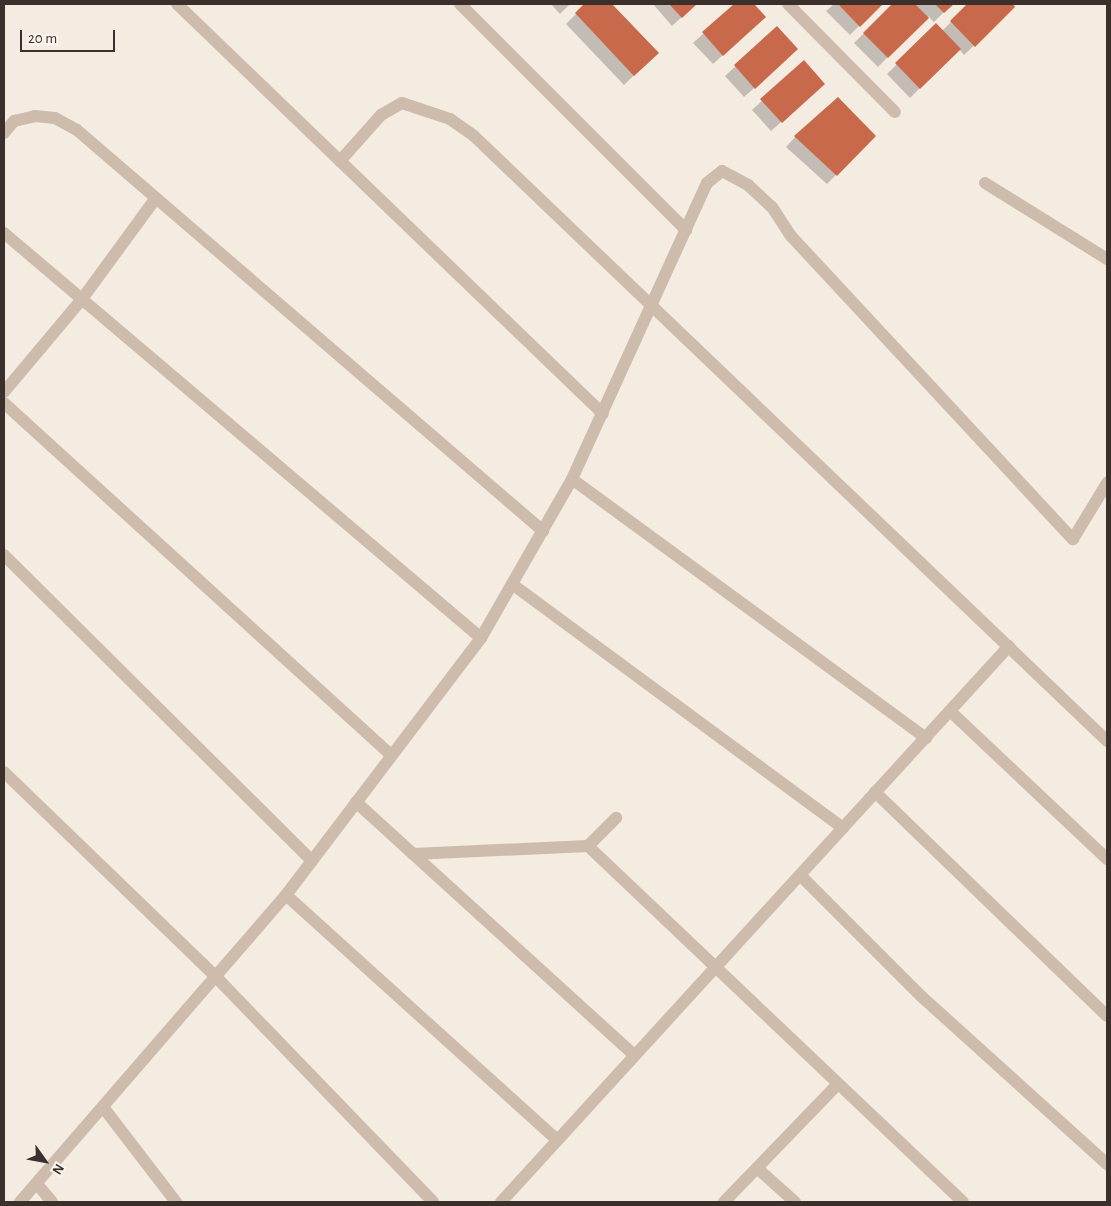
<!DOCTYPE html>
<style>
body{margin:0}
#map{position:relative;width:1111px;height:1206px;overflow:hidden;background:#f4ebe1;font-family:"Alegreya Sans",sans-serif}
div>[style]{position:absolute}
.shadow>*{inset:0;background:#0003}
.building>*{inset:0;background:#c8694b}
.street>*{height:12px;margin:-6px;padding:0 6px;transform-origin:6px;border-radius:6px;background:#cdbbac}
span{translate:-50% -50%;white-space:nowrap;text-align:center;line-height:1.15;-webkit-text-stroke:4.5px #fbf5ee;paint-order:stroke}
.frame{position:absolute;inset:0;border:5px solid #3b302b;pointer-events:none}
.north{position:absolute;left:20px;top:1136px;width:50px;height:50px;-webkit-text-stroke:4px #fbf5ee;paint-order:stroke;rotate:122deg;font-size:14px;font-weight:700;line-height:20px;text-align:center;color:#3b302b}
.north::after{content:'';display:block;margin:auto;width:18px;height:22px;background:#3b302b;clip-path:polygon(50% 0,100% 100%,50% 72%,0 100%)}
.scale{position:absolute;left:20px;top:30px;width:95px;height:22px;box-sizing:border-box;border:2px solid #3b302b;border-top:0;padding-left:6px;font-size:15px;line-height:18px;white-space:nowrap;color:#3b302b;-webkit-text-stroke:4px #fbf5ee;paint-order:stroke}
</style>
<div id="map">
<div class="shadow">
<div style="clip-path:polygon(551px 4px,570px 4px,560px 14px)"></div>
<div style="clip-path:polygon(586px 4px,610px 4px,657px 53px,624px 85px,566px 24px)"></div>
<div style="clip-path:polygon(653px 4px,696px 4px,672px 26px)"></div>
<div style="clip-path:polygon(736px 4px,753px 4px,765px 17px,713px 64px,693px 43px)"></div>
<div style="clip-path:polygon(834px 4px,881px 4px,850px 35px,826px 11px)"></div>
<div style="clip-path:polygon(894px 4px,952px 4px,934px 22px,928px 16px,878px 67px,854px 43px)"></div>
<div style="clip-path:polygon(969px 4px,1014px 7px,964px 55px,959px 49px,910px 98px,887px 74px,936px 25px,942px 31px)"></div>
<div style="clip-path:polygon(777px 28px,787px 59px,744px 97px,725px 76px)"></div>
<div style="clip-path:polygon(804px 62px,814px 93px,771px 131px,752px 110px)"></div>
<div style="clip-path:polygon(874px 136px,827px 184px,786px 147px,795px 137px)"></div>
</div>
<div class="building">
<div style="clip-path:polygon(584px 4px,612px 4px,659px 53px,634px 76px,575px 13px)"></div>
<div style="clip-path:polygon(669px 4px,697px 4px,682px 18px)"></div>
<div style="clip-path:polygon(734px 4px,754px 4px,766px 17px,723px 56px,702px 32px)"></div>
<div style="clip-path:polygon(838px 4px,883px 4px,860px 27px)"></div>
<div style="clip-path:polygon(892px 4px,915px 4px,929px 18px,888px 58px,863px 33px)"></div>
<div style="clip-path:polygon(935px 4px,954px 4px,944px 13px)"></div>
<div style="clip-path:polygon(967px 4px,1013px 4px,1015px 7px,975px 47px,950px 21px)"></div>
<div style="clip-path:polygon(936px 23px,961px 49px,920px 89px,895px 63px)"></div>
<div style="clip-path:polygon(777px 26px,798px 49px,755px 89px,734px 65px)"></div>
<div style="clip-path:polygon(804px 60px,825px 84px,782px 123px,760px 99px)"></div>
<div style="clip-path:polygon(838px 97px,876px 136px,837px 176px,794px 136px)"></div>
</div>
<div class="street">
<div style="left:177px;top:4px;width:591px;rotate:43.9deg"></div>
<div style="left:460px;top:4px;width:320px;rotate:45deg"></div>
<div style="left:788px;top:4px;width:152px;rotate:45.3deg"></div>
<div style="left:4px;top:133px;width:16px;rotate:-50deg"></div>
<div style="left:14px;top:121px;width:22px;rotate:-13deg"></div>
<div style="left:35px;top:116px;width:20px;rotate:6deg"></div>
<div style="left:55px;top:118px;width:25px;rotate:29deg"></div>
<div style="left:77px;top:130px;width:615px;rotate:40.71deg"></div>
<div style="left:340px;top:161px;width:62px;rotate:-48.3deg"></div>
<div style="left:381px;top:115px;width:24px;rotate:-30deg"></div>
<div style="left:402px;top:103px;width:51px;rotate:18.4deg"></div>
<div style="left:450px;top:119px;width:29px;rotate:35deg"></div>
<div style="left:474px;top:136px;width:876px;rotate:43.7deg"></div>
<div style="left:985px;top:183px;width:144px;rotate:31.9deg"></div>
<div style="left:4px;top:233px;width:626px;rotate:40.33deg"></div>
<div style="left:4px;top:392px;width:121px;rotate:-50deg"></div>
<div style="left:82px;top:299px;width:125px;rotate:-53.8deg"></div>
<div style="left:4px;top:403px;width:523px;rotate:42.29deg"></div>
<div style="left:572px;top:479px;width:439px;rotate:36.2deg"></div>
<div style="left:4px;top:555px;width:434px;rotate:44.8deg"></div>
<div style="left:512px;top:584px;width:411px;rotate:36.4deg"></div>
<div style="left:950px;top:711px;width:216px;rotate:43.3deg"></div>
<div style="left:4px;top:772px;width:296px;rotate:44deg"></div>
<div style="left:217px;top:978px;width:311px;rotate:46deg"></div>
<div style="left:875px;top:792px;width:322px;rotate:44deg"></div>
<div style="left:356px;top:802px;width:376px;rotate:42.3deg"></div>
<div style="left:588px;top:846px;width:40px;rotate:-45deg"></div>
<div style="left:413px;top:854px;width:175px;rotate:-2.6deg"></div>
<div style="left:588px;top:846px;width:517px;rotate:43.51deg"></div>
<div style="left:800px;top:875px;width:171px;rotate:45deg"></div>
<div style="left:921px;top:996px;width:251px;rotate:42.1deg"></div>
<div style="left:286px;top:895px;width:365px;rotate:42.1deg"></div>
<div style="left:103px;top:1107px;width:120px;rotate:52.5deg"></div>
<div style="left:757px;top:1168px;width:51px;rotate:41.8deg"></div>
<div style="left:37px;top:1184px;width:23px;rotate:50deg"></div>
<div style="left:20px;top:1202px;width:406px;rotate:-49.1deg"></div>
<div style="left:286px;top:895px;width:323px;rotate:-52.8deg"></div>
<div style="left:481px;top:638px;width:183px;rotate:-60.2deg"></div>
<div style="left:572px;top:479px;width:325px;rotate:-65.5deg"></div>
<div style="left:707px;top:183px;width:19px;rotate:-39deg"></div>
<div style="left:722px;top:171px;width:30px;rotate:28deg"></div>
<div style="left:748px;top:185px;width:33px;rotate:43deg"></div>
<div style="left:772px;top:207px;width:35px;rotate:57deg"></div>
<div style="left:791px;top:236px;width:414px;rotate:47.1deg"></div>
<div style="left:1073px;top:539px;width:66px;rotate:-58.7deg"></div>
<div style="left:501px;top:1202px;width:753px;rotate:-47.58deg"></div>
<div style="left:724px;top:1202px;width:164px;rotate:-46deg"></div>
</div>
<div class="frame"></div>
<div class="north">N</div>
<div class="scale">20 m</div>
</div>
